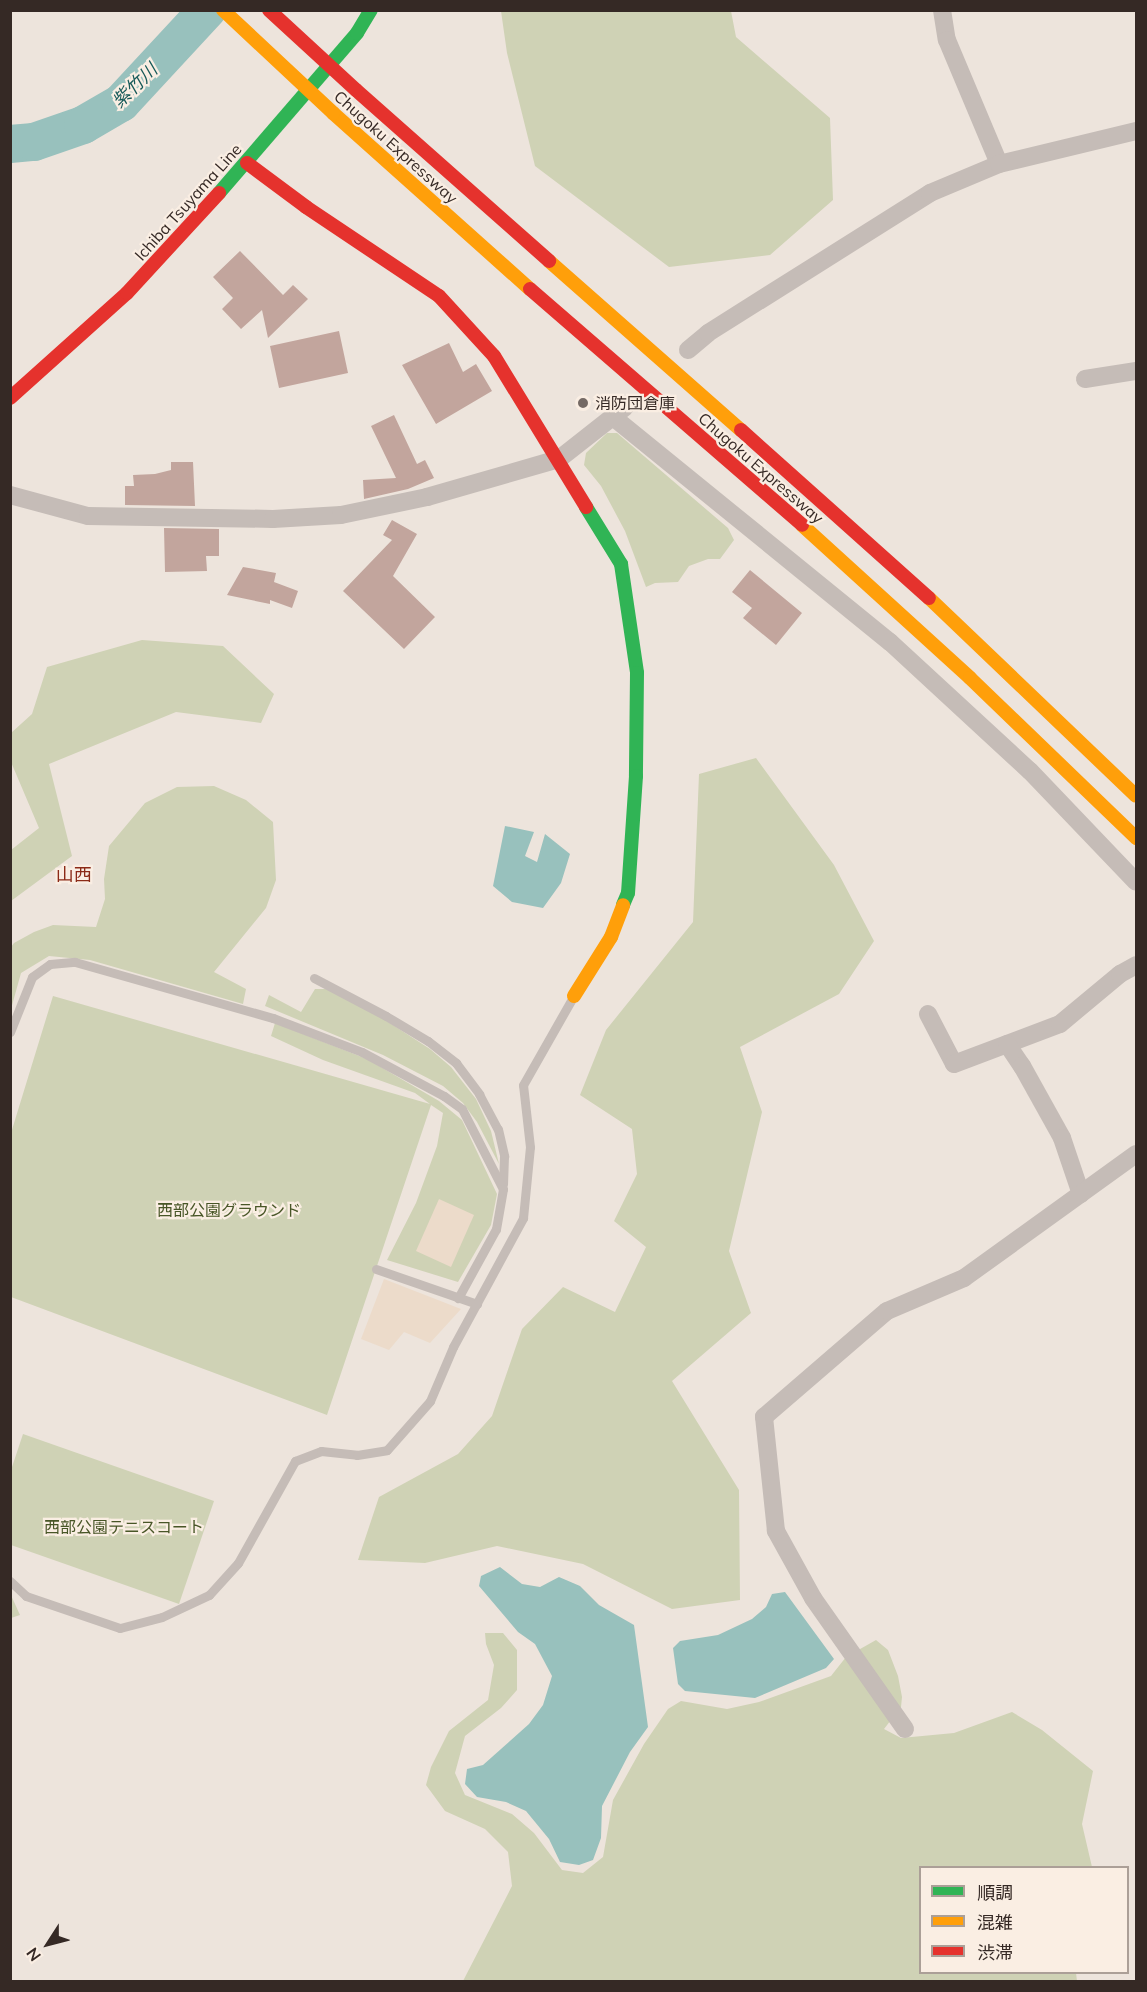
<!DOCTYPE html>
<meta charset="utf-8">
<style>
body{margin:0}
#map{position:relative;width:1147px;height:1992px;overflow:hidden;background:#ede4dc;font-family:Mulish,"Noto Sans JP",sans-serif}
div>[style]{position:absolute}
.green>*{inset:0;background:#cfd2b5}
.plaza>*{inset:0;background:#ecdbca}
.water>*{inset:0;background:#98c1bd}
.river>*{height:38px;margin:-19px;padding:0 19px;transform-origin:19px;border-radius:19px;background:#98c1bd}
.building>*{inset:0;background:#c2a59d}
.lane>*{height:9px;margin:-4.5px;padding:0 4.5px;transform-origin:4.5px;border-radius:4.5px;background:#c5bcb7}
.street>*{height:18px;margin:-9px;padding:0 9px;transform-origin:9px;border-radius:9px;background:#c5bcb7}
.fast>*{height:14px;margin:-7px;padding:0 7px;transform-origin:7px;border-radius:7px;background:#30b455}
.slow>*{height:14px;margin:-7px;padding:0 7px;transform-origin:7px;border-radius:7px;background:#ff9f0a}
.jam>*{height:14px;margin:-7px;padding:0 7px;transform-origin:7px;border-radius:7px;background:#e5322d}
.slow-bridge>*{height:14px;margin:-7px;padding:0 7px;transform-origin:7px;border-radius:7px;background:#ff9f0a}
.jam-bridge>*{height:14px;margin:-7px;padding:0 7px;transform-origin:7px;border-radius:7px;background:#e5322d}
.dots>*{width:16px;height:16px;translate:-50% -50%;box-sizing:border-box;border:3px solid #faeee3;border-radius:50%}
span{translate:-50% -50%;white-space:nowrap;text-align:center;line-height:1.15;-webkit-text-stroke:4.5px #faeee3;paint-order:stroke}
.street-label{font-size:16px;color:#352925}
.poi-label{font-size:16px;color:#352925}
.left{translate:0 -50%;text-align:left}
.park-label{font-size:16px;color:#485627}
.water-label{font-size:18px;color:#175a59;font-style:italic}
.neighbourhood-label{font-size:18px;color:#8b2a17}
.frame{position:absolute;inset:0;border:12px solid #352925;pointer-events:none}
.legend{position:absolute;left:919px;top:1866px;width:210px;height:108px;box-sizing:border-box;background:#faeee3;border:2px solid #ab9f97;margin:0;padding:8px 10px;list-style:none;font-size:18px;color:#352925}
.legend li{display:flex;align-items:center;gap:12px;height:30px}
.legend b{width:30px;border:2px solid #ab9f97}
.north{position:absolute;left:18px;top:1914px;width:60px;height:60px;-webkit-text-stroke:4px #faeee3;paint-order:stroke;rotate:234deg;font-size:16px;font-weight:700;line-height:24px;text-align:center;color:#352925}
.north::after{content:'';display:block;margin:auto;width:21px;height:27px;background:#352925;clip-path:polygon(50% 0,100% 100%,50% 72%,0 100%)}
</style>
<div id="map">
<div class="green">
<div style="clip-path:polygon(501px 11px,731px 11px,736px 37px,830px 118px,833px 200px,770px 255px,669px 267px,535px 166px,507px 53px)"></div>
<div style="clip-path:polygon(607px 433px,617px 433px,728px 528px,734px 540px,720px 559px,708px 559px,689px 566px,678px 582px,655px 583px,646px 587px,625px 531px,601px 486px,584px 465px,586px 453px)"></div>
<div style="clip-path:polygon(142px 640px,223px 646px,274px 694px,261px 723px,176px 712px,49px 764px,72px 856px,11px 901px,11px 850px,39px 828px,11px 762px,11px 733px,32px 714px,47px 667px)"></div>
<div style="clip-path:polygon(756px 758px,834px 865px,874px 941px,839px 994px,740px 1047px,762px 1112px,729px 1251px,751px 1313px,672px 1381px,739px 1490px,740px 1600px,672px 1609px,583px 1564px,497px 1546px,425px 1563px,358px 1560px,379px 1497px,458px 1454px,492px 1416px,522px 1329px,563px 1287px,615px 1312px,646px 1247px,614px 1221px,637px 1174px,632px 1129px,580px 1095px,606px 1030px,693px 922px,699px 774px)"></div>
<div style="clip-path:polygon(214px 786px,246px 800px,273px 822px,276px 880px,266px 908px,214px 972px,246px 989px,243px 1004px,90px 960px,49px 956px,21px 973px,11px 1009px,11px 947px,14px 943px,34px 932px,53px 925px,96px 927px,105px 899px,104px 879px,109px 846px,145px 803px,177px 787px)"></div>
<div style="clip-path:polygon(315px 989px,326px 989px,379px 1016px,430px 1049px,451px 1067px,476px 1099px,491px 1131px,499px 1164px,477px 1122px,463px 1103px,443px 1086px,383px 1055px,265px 1006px,269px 995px,301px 1012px)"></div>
<div style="clip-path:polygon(53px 996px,430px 1104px,415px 1093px,323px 1060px,271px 1036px,275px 1023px,367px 1059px,439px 1101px,462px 1120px,497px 1194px,491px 1225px,458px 1282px,387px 1260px,416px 1203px,437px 1146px,443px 1113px,431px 1105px,327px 1415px,11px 1297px,11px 1133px)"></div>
<div style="clip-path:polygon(23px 1434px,214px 1501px,179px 1604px,11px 1545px,11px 1470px)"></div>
<div style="clip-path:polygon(10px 1593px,20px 1615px,11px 1618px,10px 1618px)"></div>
<div style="clip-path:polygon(485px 1633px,503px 1633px,517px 1650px,517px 1690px,501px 1708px,465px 1736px,455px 1773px,465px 1795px,512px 1814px,534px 1833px,562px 1870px,583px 1873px,603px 1857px,613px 1800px,644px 1744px,668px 1709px,681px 1701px,727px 1709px,759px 1702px,831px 1676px,846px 1657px,876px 1640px,888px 1650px,898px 1676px,902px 1697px,901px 1707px,884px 1729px,901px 1738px,954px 1733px,1012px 1712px,1042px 1730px,1093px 1771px,1082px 1824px,1092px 1867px,920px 1868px,920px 1972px,1076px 1973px,1077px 1981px,463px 1981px,512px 1886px,508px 1852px,485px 1829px,445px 1811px,426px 1785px,431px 1767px,449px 1731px,488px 1700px,494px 1665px,486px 1644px)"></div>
</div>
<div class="plaza">
<div style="clip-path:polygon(439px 1199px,474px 1215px,451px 1267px,416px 1251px)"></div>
<div style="clip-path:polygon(384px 1279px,461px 1309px,430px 1343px,404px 1332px,389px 1350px,361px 1339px)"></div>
</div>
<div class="water">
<div style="clip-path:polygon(505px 826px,534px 832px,525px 856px,537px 862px,545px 834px,570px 854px,561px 883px,543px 908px,512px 902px,493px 886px)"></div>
<div style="clip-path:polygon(500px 1567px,522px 1584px,540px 1587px,559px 1577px,580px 1586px,599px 1605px,634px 1625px,648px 1727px,630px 1752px,602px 1806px,601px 1838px,593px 1860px,579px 1865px,560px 1862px,549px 1839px,526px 1811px,506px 1802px,477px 1797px,465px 1784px,467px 1769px,483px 1765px,529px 1724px,543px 1705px,552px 1676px,535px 1644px,518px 1632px,479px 1586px,481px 1576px)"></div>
<div style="clip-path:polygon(785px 1592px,834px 1659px,826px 1668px,755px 1698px,685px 1691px,678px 1684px,673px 1648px,680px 1641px,718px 1635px,752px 1619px,766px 1607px,772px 1594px)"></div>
</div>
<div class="river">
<div style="left:10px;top:144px;width:24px;rotate:-5deg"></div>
<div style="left:34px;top:142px;width:52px;rotate:-19.1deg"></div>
<div style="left:83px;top:125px;width:44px;rotate:-30.1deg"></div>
<div style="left:121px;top:103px;width:127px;rotate:-47.2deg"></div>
</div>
<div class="building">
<div style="clip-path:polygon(240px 251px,283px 295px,293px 285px,308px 299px,268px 338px,262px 310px,241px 329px,222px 309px,233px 298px,213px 277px)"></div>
<div style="clip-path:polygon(339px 331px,348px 373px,279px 388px,270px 346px)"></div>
<div style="clip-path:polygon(449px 343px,463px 372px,476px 364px,492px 391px,436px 424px,402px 365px)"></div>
<div style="clip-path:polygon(394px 415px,417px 464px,425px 460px,434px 478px,408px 489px,364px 499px,363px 480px,396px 478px,371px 426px)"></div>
<div style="clip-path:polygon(171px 462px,193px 462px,195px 506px,125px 505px,125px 486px,134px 486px,133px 475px,155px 474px,171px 470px)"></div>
<div style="clip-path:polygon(392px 520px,417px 534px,393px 576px,435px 617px,404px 649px,343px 591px,392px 540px,383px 535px)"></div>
<div style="clip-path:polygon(164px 528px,219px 529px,219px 556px,206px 556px,207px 571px,165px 572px)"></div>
<div style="clip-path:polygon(243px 567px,276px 573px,274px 582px,298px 591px,292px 608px,270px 600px,270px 604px,227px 595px)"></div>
<div style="clip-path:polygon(750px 570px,802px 613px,776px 645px,743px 618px,752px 608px,732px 592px)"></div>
</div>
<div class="lane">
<div style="left:314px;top:978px;width:81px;rotate:27.8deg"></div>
<div style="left:386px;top:1016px;width:49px;rotate:30.8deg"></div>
<div style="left:428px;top:1041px;width:36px;rotate:38deg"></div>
<div style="left:456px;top:1063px;width:39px;rotate:53deg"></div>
<div style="left:479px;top:1094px;width:40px;rotate:62deg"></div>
<div style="left:498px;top:1129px;width:28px;rotate:77deg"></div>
<div style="left:504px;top:1156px;width:28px;rotate:92deg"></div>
<div style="left:10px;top:1032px;width:59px;rotate:-68.2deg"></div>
<div style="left:32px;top:977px;width:22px;rotate:-36deg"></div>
<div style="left:50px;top:964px;width:25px;rotate:-5deg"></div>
<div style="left:75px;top:962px;width:206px;rotate:15.8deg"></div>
<div style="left:273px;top:1018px;width:95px;rotate:20.9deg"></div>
<div style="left:362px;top:1052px;width:93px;rotate:28.2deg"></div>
<div style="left:444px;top:1096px;width:22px;rotate:36deg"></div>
<div style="left:462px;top:1109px;width:90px;rotate:62.9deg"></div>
<div style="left:503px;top:1189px;width:41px;rotate:99.9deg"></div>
<div style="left:496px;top:1229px;width:79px;rotate:118.8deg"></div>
<div style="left:376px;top:1269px;width:107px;rotate:19.1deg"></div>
<div style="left:10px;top:1581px;width:22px;rotate:43deg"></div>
<div style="left:26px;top:1596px;width:99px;rotate:18.8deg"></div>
<div style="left:120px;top:1628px;width:43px;rotate:-14.7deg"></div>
<div style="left:162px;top:1617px;width:52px;rotate:-25.1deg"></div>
<div style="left:209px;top:1595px;width:43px;rotate:-47.8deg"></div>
<div style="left:238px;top:1563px;width:117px;rotate:-60.8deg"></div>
<div style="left:295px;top:1461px;width:28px;rotate:-21deg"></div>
<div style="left:321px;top:1451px;width:36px;rotate:6deg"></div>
<div style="left:357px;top:1455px;width:30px;rotate:-9deg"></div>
<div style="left:387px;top:1450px;width:65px;rotate:-48.7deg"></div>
<div style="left:430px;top:1401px;width:59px;rotate:-66.9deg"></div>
<div style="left:453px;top:1347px;width:147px;rotate:-61.5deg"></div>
<div style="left:523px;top:1218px;width:71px;rotate:-84.4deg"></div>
<div style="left:530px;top:1147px;width:62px;rotate:-96.4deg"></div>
<div style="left:523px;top:1085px;width:101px;rotate:-60.4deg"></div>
</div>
<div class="street">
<div style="left:942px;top:10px;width:30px;rotate:81deg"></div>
<div style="left:947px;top:40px;width:134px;rotate:67.2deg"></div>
<div style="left:688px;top:350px;width:26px;rotate:-40deg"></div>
<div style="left:708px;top:333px;width:262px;rotate:-32.2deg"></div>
<div style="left:930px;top:193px;width:75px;rotate:-22.8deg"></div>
<div style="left:999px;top:164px;width:141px;rotate:-13.5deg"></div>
<div style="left:1085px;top:379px;width:52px;rotate:-8.9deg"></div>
<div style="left:613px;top:417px;width:357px;rotate:39.1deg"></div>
<div style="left:890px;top:642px;width:190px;rotate:42.7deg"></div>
<div style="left:1030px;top:771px;width:153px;rotate:46.3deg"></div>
<div style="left:10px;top:495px;width:81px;rotate:15.1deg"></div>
<div style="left:88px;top:516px;width:185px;rotate:0.9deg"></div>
<div style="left:273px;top:519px;width:68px;rotate:-3.4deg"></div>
<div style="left:341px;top:515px;width:88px;rotate:-11.8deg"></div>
<div style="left:427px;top:497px;width:137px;rotate:-16.1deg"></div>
<div style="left:559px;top:459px;width:84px;rotate:-38.2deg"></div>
<div style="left:928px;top:1014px;width:56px;rotate:62.5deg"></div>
<div style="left:954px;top:1064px;width:113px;rotate:-20.7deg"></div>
<div style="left:1060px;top:1024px;width:78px;rotate:-39.8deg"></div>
<div style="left:1120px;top:974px;width:18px;rotate:-29deg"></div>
<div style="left:1007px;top:1044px;width:27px;rotate:56deg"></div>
<div style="left:1022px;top:1066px;width:82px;rotate:60.9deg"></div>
<div style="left:1062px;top:1138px;width:59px;rotate:71.3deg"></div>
<div style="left:905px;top:1729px;width:160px;rotate:-125.1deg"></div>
<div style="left:813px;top:1598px;width:77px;rotate:-118.9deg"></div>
<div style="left:776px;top:1531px;width:115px;rotate:-96deg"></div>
<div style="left:764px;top:1417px;width:162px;rotate:-40.8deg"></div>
<div style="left:887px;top:1311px;width:84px;rotate:-23.2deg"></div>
<div style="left:964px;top:1278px;width:212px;rotate:-35.8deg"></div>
</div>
<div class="fast">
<div style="left:219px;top:193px;width:211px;rotate:-49.2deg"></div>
<div style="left:357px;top:33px;width:27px;rotate:-59deg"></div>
<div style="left:586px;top:507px;width:67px;rotate:58.4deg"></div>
<div style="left:621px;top:564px;width:110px;rotate:81.6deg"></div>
<div style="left:637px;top:673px;width:103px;rotate:90.6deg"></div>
<div style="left:636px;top:776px;width:117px;rotate:93.9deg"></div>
<div style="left:628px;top:893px;width:13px;rotate:113deg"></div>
</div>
<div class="slow">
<div style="left:333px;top:113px;width:264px;rotate:41.8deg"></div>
<div style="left:549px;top:261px;width:256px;rotate:41.4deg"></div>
<div style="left:802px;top:525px;width:227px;rotate:42.3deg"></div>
<div style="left:970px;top:678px;width:231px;rotate:43.9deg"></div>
<div style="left:929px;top:598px;width:286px;rotate:43.7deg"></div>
<div style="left:574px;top:996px;width:70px;rotate:-57.9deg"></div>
<div style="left:611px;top:937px;width:34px;rotate:-69deg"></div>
</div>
<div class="jam">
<div style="left:356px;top:90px;width:258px;rotate:41.5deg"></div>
<div style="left:247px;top:163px;width:74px;rotate:36.7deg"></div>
<div style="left:306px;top:207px;width:160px;rotate:33.8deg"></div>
<div style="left:439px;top:296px;width:81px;rotate:47.5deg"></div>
<div style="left:494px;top:356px;width:177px;rotate:58.6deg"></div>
<div style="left:530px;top:289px;width:360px;rotate:40.9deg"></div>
<div style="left:10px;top:398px;width:157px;rotate:-41.9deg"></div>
<div style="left:127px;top:293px;width:136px;rotate:-47.4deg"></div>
<div style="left:741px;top:430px;width:252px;rotate:41.8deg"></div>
</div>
<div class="slow-bridge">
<div style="left:223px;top:10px;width:151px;rotate:43.1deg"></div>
</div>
<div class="jam-bridge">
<div style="left:269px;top:10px;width:118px;rotate:42.6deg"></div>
</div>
<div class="dots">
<div style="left:583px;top:403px;background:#756a65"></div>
</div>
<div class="street-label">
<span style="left:396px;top:147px;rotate:42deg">Chugoku Expressway</span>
<span style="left:188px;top:202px;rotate:-48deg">Ichiba Tsuyama Line</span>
<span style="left:761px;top:468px;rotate:41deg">Chugoku Expressway</span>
</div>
<div class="poi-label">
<span class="left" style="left:595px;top:403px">消防団倉庫</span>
</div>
<div class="park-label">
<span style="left:229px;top:1210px">西部公園グラウンド</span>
<span style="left:124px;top:1527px">西部公園テニスコート</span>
</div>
<div class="water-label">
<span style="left:135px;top:86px;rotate:-44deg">紫竹川</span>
</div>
<div class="neighbourhood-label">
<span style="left:74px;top:875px">山西</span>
</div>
<div class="frame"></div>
<ul class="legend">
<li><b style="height:8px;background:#30b455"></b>順調</li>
<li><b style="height:8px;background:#ff9f0a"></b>混雑</li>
<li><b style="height:8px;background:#e5322d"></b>渋滞</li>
</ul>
<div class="north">N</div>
</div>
